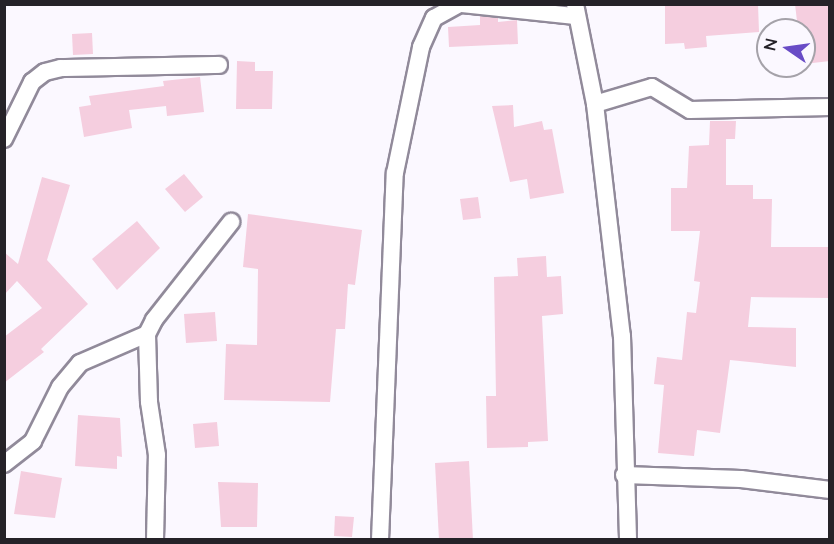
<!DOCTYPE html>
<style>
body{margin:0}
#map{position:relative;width:834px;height:544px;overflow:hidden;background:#fbf8ff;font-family:Lato,sans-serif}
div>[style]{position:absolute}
.building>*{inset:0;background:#f5cedf}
.roads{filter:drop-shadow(2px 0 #918a9a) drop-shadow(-2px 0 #918a9a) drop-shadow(0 2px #918a9a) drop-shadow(0 -2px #918a9a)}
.street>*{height:16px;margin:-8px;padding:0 8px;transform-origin:8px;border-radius:8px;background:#fff}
span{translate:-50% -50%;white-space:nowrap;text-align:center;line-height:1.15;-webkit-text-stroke:4.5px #fbf8ff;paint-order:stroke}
.frame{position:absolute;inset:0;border:6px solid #252228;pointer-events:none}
.north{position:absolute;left:756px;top:18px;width:60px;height:60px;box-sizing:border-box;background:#fbf8ff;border:2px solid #a5a2a9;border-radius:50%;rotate:283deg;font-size:16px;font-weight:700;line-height:24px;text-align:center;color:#252228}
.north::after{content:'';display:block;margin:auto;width:21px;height:27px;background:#694cc6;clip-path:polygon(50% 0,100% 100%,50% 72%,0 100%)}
</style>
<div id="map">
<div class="building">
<div style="clip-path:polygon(665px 4px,758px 4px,759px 32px,706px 36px,707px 47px,685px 49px,684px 43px,665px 44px)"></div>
<div style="clip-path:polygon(795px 4px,830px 4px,830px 61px,804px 64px,804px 30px,798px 30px)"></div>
<div style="clip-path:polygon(480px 16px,498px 18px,498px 22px,517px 20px,518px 44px,449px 47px,448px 27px,480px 25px)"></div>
<div style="clip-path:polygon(92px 33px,93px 54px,73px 55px,72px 34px)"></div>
<div style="clip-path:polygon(237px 61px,255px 62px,255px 71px,273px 71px,272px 109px,236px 109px)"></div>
<div style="clip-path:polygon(200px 77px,204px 112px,167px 116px,166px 106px,129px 110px,132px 128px,84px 137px,79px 107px,91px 105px,89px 96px,164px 86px,163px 81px)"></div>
<div style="clip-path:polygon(513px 105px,514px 127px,542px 121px,544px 130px,552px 129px,564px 193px,530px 199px,527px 179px,510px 182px,492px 106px)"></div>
<div style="clip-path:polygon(710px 121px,736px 121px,735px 139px,726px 139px,726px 185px,753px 185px,753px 199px,772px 199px,771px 247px,830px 247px,830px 298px,751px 297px,748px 327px,796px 328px,796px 367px,730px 360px,720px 433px,697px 430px,694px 456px,658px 453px,664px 385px,654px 384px,657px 357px,682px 360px,687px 312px,696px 313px,700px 282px,694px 281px,700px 231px,671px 231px,671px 188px,687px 188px,689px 146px,709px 145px)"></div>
<div style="clip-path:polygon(184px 174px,203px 197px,185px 212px,165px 189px)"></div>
<div style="clip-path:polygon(42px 177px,70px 185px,47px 260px,88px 304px,41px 349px,44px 352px,4px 383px,4px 337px,42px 308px,17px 281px,4px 295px,4px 252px,18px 264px)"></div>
<div style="clip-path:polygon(478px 197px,481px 218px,463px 220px,460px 199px)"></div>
<div style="clip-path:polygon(248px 214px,362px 230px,355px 285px,348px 284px,345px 329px,336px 329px,330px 402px,224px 400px,226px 344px,257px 345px,258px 269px,243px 267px)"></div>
<div style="clip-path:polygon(137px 221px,160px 248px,117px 290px,92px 259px)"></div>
<div style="clip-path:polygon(546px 256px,547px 277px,561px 276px,563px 314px,542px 316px,548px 441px,528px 442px,528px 447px,487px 448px,486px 396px,496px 396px,494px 277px,518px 276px,517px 258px)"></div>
<div style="clip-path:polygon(215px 312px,217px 341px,186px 343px,184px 314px)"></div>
<div style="clip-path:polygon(78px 415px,120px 418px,122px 457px,117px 456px,117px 469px,75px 466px)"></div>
<div style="clip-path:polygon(217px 422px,219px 446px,195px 448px,193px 424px)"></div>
<div style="clip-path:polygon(469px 461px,473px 540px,439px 540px,435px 463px)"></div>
<div style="clip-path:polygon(21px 471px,62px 478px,55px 518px,14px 514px)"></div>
<div style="clip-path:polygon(218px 482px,258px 483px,257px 527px,221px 527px)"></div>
<div style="clip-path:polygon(335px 516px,354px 517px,352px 537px,334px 536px)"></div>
</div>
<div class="roads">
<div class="street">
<div style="left:462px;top:4px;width:114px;rotate:6.1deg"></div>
<div style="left:575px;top:4px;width:102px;rotate:78.7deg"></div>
<div style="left:595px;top:104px;width:234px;rotate:83.4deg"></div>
<div style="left:622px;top:336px;width:204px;rotate:88.3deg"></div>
<div style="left:595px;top:104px;width:59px;rotate:-16.6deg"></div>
<div style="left:652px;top:87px;width:44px;rotate:31.2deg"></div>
<div style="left:690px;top:110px;width:140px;rotate:-1.2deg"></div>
<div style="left:4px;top:139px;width:64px;rotate:-63.8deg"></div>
<div style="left:32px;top:82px;width:16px;rotate:-38deg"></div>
<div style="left:45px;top:72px;width:16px;rotate:-14deg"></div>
<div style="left:61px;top:68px;width:158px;rotate:-1.1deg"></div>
<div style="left:4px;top:464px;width:37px;rotate:-38deg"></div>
<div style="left:33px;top:441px;width:60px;rotate:-63.4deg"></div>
<div style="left:60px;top:387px;width:31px;rotate:-50deg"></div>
<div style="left:80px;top:363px;width:73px;rotate:-23.4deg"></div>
<div style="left:624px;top:475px;width:117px;rotate:2deg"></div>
<div style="left:741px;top:479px;width:90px;rotate:7deg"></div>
<div style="left:155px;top:540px;width:85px;rotate:-88.7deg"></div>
<div style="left:157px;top:455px;width:54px;rotate:-98.6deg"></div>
<div style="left:149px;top:402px;width:68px;rotate:-91.7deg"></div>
<div style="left:147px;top:334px;width:16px;rotate:-63deg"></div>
<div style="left:154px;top:320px;width:125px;rotate:-51.8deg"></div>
<div style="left:380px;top:540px;width:367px;rotate:-87.7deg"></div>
<div style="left:395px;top:173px;width:129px;rotate:-78.3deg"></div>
<div style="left:421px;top:47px;width:32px;rotate:-66deg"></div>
<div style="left:434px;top:18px;width:29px;rotate:-29deg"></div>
</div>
</div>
<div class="frame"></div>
<div class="north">N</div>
</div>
